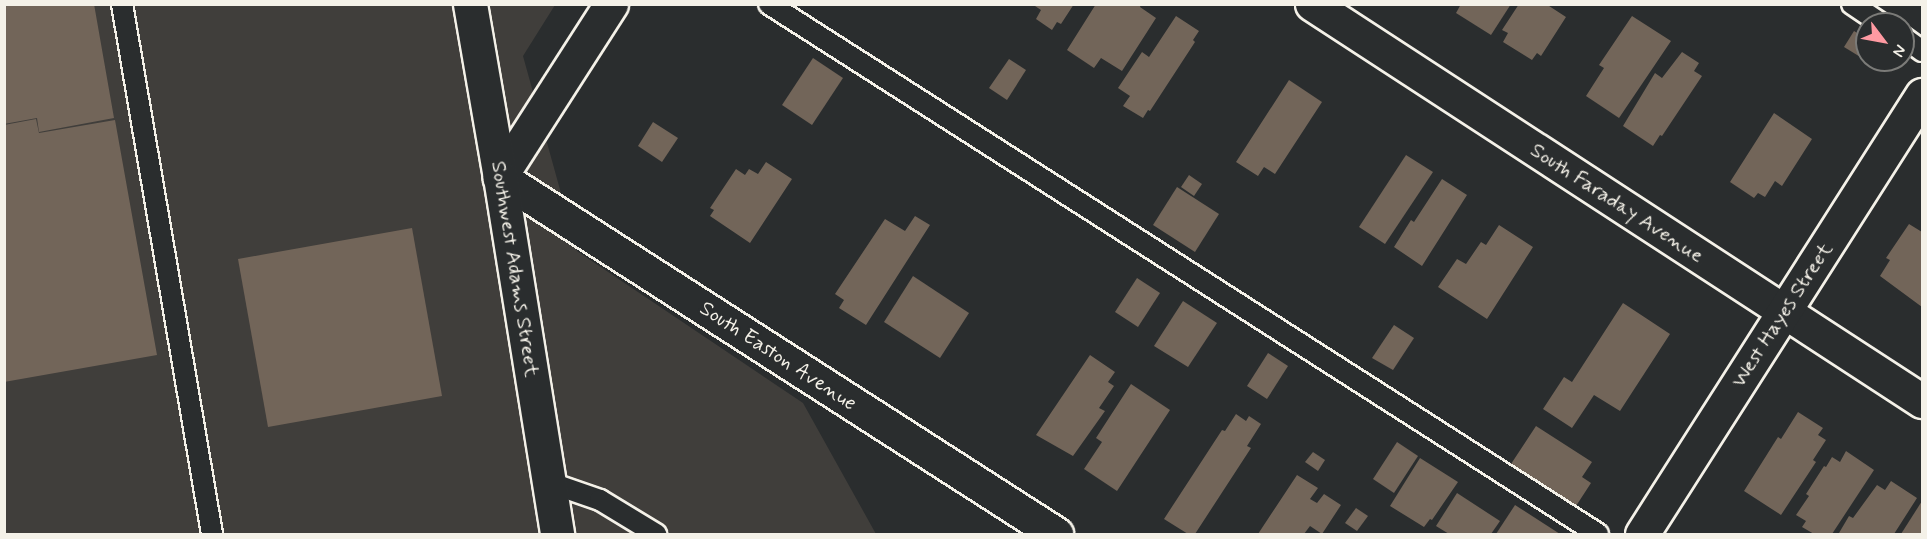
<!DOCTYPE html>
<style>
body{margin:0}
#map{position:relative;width:1927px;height:539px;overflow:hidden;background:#2a2d2e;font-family:Mynerve,sans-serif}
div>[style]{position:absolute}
.built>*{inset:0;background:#403e3b}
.building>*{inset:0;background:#726559}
.roads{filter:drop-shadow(2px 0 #f4f1e8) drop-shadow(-2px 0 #f4f1e8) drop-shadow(0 2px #f4f1e8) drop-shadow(0 -2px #f4f1e8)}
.service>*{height:20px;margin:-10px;padding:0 10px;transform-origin:10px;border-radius:10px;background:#2a2d2e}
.minor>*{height:33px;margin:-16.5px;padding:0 16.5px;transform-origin:16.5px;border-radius:16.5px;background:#2a2d2e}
.secondary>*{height:33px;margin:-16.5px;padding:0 16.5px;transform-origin:16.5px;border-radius:16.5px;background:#2a2d2e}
span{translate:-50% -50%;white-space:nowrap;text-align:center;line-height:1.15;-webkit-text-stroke:4.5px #2a2d2e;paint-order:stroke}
.street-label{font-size:21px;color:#f4f1e8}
.frame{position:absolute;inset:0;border:6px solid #f4f1e8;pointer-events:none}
.north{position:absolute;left:1855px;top:12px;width:60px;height:60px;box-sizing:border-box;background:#2a2d2e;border:2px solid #7b7b78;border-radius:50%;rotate:122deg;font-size:16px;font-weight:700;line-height:24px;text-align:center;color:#f4f1e8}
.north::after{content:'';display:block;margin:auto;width:21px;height:27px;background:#ff9aa2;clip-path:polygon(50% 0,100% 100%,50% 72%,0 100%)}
</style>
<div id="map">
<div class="built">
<div style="clip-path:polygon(4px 5px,555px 5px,523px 56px,577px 251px,803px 403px,876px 534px,5px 534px)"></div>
</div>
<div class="building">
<div style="clip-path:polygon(4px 4px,94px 4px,114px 118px,39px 132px,37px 118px,4px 124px)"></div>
<div style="clip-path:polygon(1032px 4px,1074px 4px,1061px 24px,1057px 22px,1052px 30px,1036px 19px,1041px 10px)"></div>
<div style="clip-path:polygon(1096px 4px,1141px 4px,1140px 7px,1156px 18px,1122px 71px,1101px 58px,1094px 68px,1067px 50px)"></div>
<div style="clip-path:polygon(1461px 4px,1511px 4px,1491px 35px,1456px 13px)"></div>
<div style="clip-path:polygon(1519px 4px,1546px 4px,1566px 17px,1541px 56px,1537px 53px,1532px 60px,1503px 42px,1508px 33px,1502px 30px)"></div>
<div style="clip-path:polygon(1176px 16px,1199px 31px,1193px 40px,1195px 42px,1150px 111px,1148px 110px,1143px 118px,1123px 106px,1130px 96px,1118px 88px,1142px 52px,1149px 57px)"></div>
<div style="clip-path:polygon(1632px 16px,1671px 41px,1619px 118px,1586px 96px,1604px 68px,1599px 65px)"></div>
<div style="clip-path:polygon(1854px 31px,1867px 39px,1867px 50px,1862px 58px,1844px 47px)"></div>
<div style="clip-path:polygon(1682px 52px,1699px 63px,1694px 71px,1702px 76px,1662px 136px,1660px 135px,1653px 146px,1623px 126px,1655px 73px,1662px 78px)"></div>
<div style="clip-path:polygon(813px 58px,843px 78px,812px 125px,782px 105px)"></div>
<div style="clip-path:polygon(1009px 59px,1026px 70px,1007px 100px,989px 88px)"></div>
<div style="clip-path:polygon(1289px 80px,1322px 102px,1275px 174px,1264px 167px,1258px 176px,1236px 162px)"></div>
<div style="clip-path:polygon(1774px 113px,1812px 139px,1782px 186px,1775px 181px,1765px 197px,1758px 193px,1754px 198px,1730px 182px)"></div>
<div style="clip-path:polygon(36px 119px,39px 133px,115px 120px,157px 355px,4px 382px,4px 125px)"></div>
<div style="clip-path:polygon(653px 122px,678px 138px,662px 162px,638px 146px)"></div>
<div style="clip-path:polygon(1406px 155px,1433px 172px,1385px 244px,1359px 227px)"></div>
<div style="clip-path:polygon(766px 162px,792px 179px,750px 243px,710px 216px,714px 210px,710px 208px,736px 169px,745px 175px,749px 169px,758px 174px)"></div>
<div style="clip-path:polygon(1189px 175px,1202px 184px,1194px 196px,1181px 187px)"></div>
<div style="clip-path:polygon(1442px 179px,1467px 195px,1422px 266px,1394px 247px,1411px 220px,1414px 222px)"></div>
<div style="clip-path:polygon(1177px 187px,1219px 214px,1195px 252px,1153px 225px)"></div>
<div style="clip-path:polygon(915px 216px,930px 225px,866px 325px,839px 308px,844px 300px,835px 294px,885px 219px,905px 231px)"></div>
<div style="clip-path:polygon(1909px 224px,1922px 232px,1922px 307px,1880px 276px,1890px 260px,1886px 258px)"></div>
<div style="clip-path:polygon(1499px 225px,1533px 247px,1487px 319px,1438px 287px,1457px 259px,1466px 264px,1481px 242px,1486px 245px)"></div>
<div style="clip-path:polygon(412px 228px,442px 396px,268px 427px,238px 259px)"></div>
<div style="clip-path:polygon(913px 276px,969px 313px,940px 358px,884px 322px)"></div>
<div style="clip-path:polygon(1137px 278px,1160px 293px,1138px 327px,1115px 312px)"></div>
<div style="clip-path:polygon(1183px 301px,1217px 323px,1188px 367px,1154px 346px)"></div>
<div style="clip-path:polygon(1623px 303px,1670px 334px,1620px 411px,1594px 395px,1572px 428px,1543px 409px,1564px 377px,1572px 382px)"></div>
<div style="clip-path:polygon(1394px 325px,1414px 338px,1393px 370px,1372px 358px)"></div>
<div style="clip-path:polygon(1268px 353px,1288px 366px,1267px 399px,1247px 386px)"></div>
<div style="clip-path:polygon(1090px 355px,1115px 372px,1108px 382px,1114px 386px,1099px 408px,1105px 411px,1073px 456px,1036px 435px)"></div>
<div style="clip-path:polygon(1131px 384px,1170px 410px,1117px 491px,1084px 469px,1102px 442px,1096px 438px)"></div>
<div style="clip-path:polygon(1798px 412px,1823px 428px,1818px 435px,1826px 440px,1813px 460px,1816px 462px,1781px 515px,1744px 491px,1778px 437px,1781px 439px)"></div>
<div style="clip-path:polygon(1236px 414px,1246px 421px,1249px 416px,1261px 424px,1247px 446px,1251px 448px,1195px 534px,1188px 534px,1164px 519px,1222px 430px,1225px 431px)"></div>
<div style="clip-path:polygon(1536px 426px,1592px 462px,1582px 477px,1591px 483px,1576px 506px,1511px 464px)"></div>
<div style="clip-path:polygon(1397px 442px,1418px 456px,1394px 493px,1373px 479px)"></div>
<div style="clip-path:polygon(1846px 451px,1874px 470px,1832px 534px,1814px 534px,1802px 527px,1806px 521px,1796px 515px,1809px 496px,1806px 494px,1824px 466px,1826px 467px,1832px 457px,1840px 462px)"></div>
<div style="clip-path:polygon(1313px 452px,1325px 460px,1318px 471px,1305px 462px)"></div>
<div style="clip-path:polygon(1420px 458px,1458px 482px,1432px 520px,1430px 519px,1424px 527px,1390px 506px)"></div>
<div style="clip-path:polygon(1297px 475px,1318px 488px,1310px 499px,1317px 503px,1324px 494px,1341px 505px,1322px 534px,1310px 526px,1304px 534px,1258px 534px)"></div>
<div style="clip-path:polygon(1891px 481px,1917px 498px,1894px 534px,1839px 533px,1849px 516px,1853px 518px,1877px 485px,1885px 490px)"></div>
<div style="clip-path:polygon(1457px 493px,1500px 521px,1491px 534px,1449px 534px,1436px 526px)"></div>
<div style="clip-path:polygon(1922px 501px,1922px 534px,1901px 534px)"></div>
<div style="clip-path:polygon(1515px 505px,1560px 534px,1496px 534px)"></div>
<div style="clip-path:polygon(1356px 508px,1368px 516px,1357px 531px,1345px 523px)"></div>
</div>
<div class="roads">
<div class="service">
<div style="left:122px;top:4px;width:538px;rotate:80.36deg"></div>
<div style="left:769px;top:4px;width:984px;rotate:32.59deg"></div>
<div style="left:1852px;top:4px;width:36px;rotate:34deg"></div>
<div style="left:1903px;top:37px;width:24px;rotate:36deg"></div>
<div style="left:548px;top:482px;width:55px;rotate:19.1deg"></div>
<div style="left:600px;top:500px;width:66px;rotate:31.3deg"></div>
</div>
<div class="minor">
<div style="left:611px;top:4px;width:206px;rotate:122.7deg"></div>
<div style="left:500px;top:177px;width:661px;rotate:32.7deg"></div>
<div style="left:1312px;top:4px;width:728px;rotate:33.06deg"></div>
<div style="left:1642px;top:534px;width:521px;rotate:-57.47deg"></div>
</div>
<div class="secondary">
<div style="left:470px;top:4px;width:176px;rotate:80.2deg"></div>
<div style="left:500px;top:177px;width:362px;rotate:80.9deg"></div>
</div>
</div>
<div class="street-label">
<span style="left:1617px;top:203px;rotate:33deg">South Faraday Avenue</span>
<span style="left:515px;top:269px;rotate:81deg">Southwest Adams Street</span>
<span style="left:1782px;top:315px;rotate:-57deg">West Hayes Street</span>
<span style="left:778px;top:356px;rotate:33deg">South Easton Avenue</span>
</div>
<div class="frame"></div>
<div class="north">N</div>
</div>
